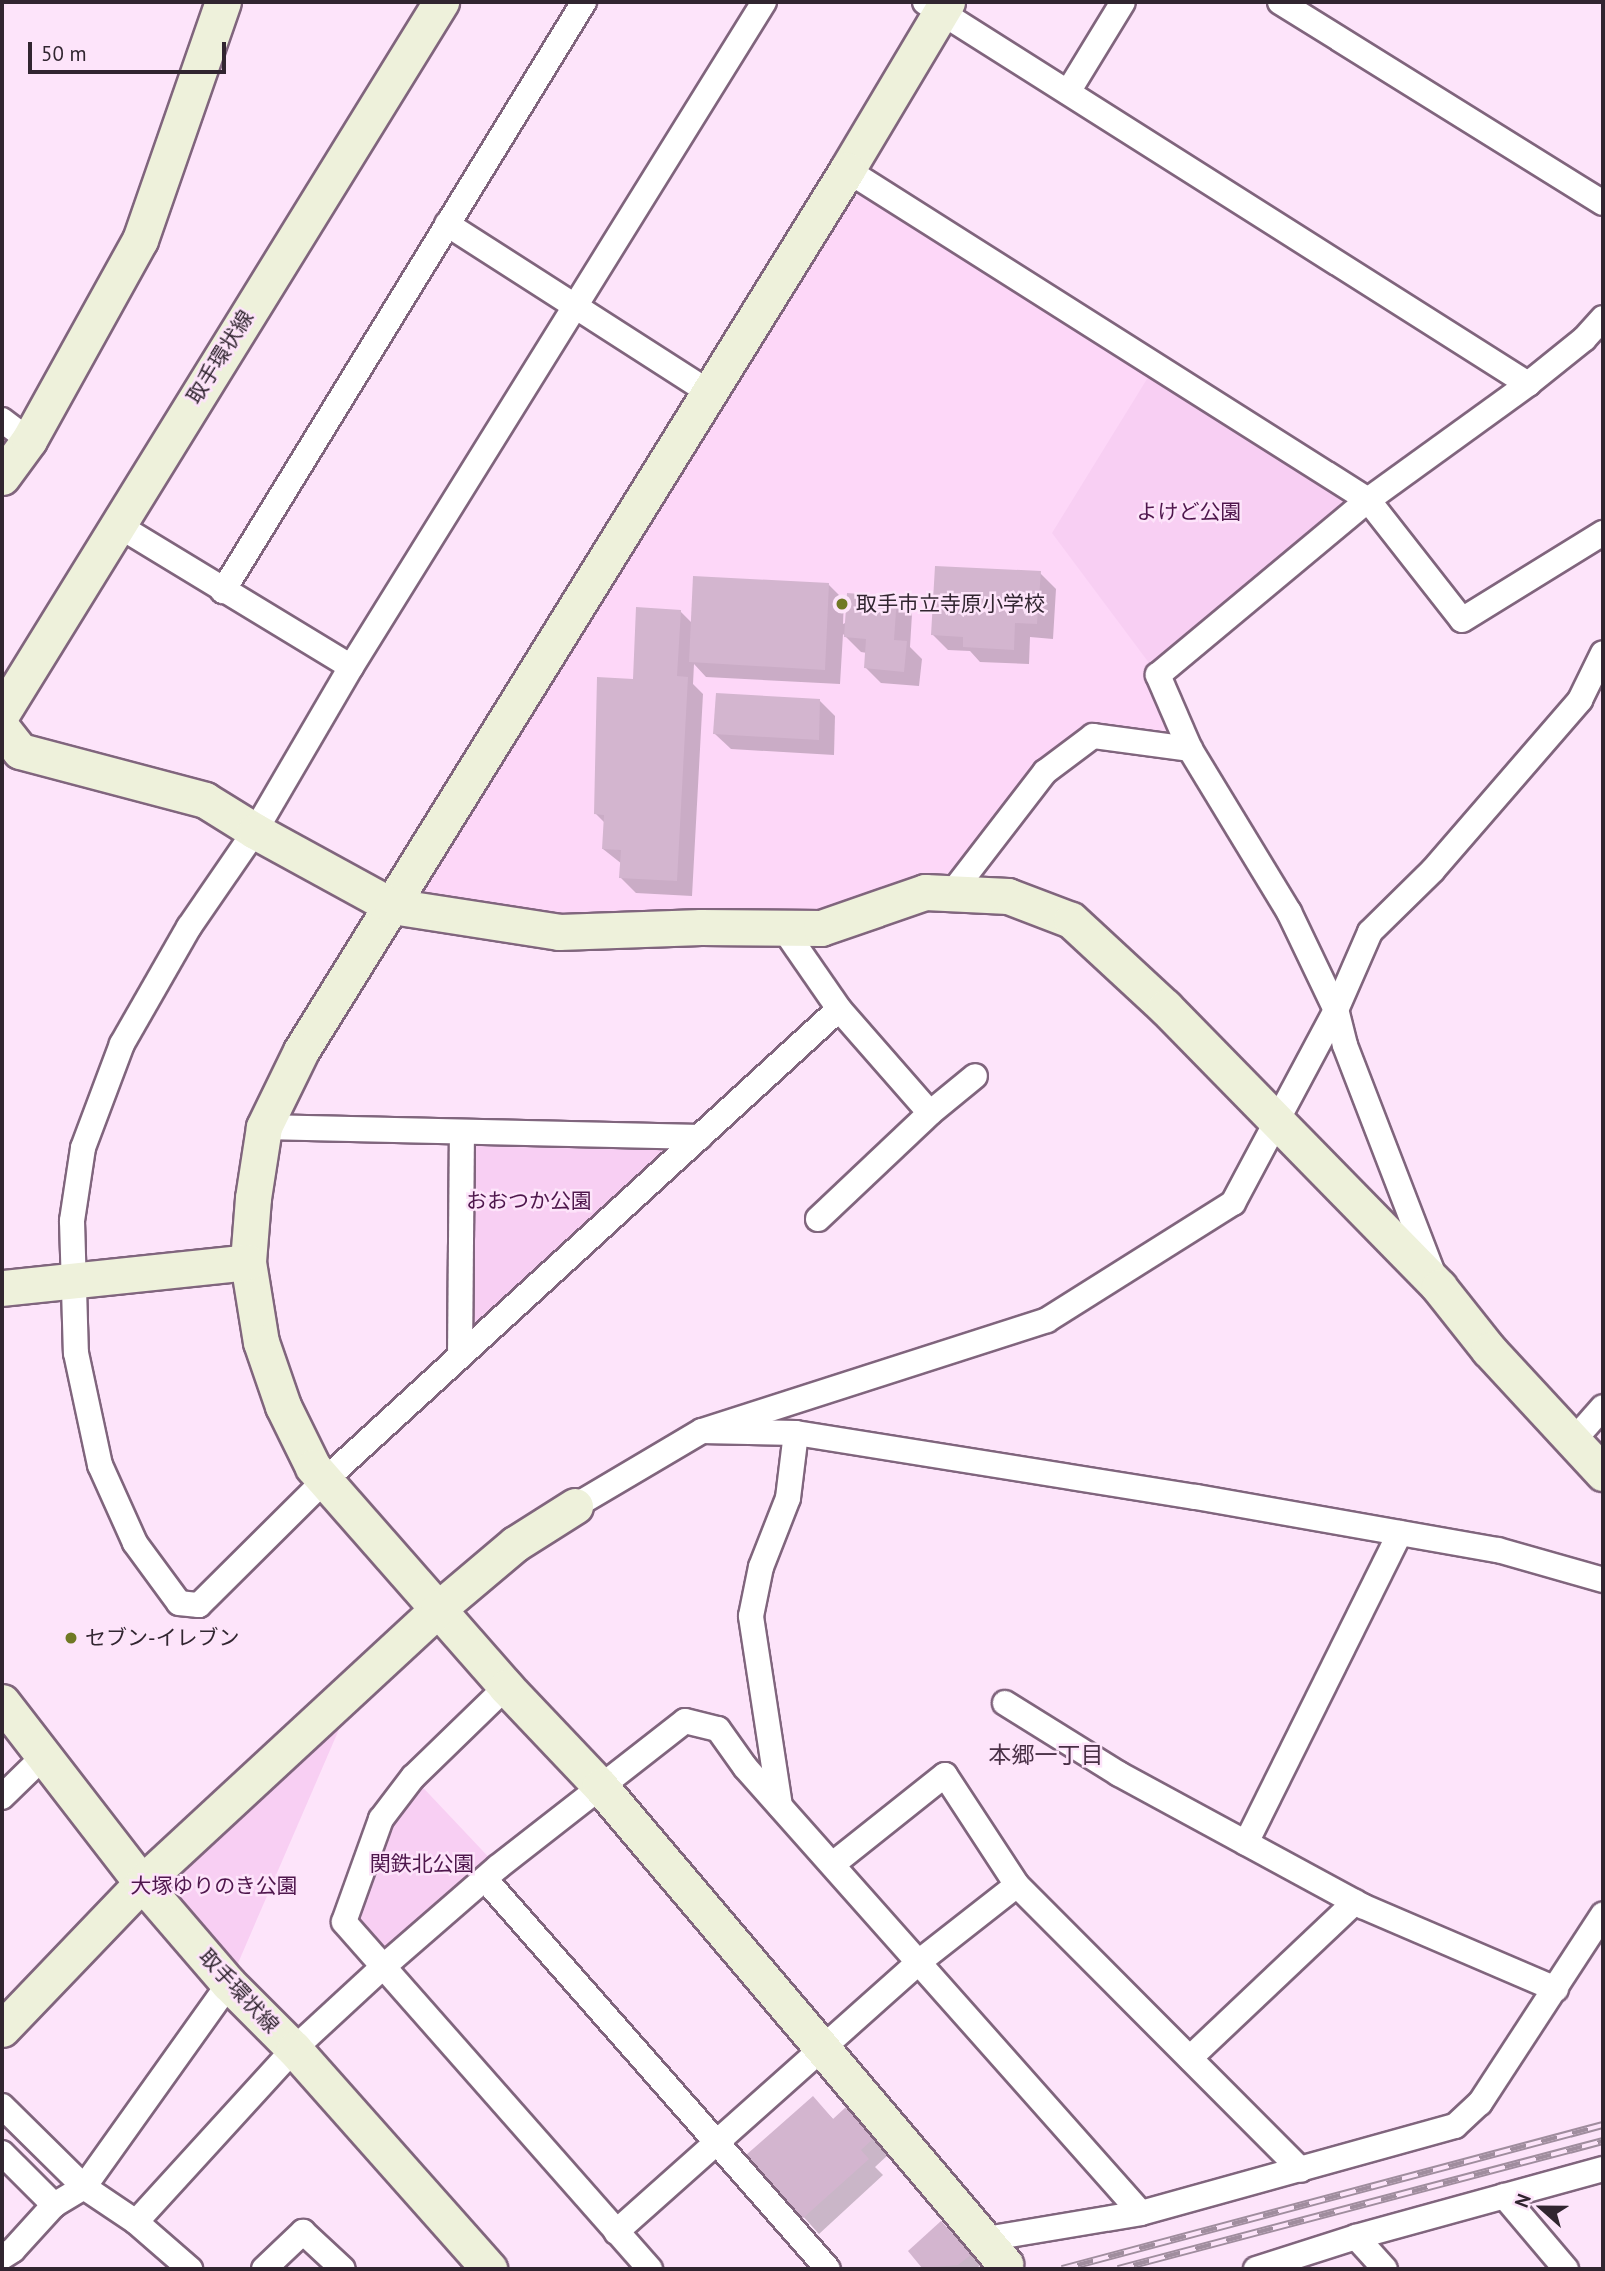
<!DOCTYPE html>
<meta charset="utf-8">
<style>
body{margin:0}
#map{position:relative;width:1605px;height:2271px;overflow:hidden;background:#fde4fa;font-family:"PT Sans","Noto Sans JP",sans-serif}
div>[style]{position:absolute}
.built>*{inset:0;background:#fdd7f8}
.green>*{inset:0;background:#f8cff3}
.shadow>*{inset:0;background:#0003}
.building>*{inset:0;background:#d3b5cf}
.roads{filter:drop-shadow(2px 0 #80657d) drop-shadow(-2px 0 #80657d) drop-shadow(0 2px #80657d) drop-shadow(0 -2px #80657d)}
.street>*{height:24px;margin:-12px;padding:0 12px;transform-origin:12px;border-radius:12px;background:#fff}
.secondary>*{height:35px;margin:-17.5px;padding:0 17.5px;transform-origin:17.5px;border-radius:17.5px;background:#eef1db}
.rail>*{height:8px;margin-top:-4px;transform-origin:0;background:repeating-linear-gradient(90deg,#fde4fa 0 16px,#a08d9e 0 32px);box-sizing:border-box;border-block:2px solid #a08d9e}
.dots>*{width:19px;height:19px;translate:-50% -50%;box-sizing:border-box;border:4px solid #fde4fa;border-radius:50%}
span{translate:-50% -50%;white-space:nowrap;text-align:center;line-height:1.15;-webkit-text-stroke:5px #fde4fa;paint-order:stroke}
.street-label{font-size:21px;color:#312530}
.park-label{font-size:21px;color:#4e164c}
.poi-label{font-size:21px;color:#312530}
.left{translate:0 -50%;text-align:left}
.neighbourhood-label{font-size:23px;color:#493046}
.frame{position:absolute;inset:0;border:4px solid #312530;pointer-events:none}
.north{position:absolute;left:1507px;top:2173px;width:70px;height:70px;-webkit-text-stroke:5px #fde4fa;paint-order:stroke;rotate:291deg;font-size:19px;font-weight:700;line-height:28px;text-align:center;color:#312530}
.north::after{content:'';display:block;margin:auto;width:24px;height:32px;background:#312530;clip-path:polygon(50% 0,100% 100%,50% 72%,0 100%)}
.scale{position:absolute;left:28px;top:42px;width:198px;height:32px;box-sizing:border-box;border:4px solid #312530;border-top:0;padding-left:9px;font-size:21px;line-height:24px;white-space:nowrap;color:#312530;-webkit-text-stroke:5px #fde4fa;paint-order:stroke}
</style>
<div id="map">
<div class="built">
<div style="clip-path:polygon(847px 170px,1155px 366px,1158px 675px,1190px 749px,1093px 736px,951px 894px,821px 928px,392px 906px)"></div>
</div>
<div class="green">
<div style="clip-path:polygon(1155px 366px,1368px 500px,1158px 675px,1052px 533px)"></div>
<div style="clip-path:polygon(462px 1133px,700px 1137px,460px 1356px)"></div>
<div style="clip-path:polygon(359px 1683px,229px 1984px,142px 1883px)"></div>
<div style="clip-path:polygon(413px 1777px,498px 1867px,383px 1967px,344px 1922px)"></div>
</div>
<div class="shadow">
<div style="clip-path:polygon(1040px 573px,1056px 589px,1053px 639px,1030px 637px,1029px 664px,980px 662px,970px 651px,948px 650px,932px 634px)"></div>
<div style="clip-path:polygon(829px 585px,844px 600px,843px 624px,897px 599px,912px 614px,910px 647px,922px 659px,919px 686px,881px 683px,866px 668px,867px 653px,861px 652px,843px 634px,840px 684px,706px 677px,694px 664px,693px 684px,703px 694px,692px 896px,636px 893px,621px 878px,622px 864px,603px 849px,605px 823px,596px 814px,634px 681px,680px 611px,693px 624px)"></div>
<div style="clip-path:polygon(820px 701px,835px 716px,834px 755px,731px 749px,715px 734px)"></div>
<div style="clip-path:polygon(813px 2098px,834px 2120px,846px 2109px,889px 2154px,875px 2167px,883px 2175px,819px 2234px,749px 2156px)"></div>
<div style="clip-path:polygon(941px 2223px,981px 2265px,975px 2269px,926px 2269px,911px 2251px)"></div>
</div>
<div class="building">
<div style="clip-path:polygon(935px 566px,1041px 571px,1037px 624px,1015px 623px,1014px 650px,963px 647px,963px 637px,931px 635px)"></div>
<div style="clip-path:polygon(693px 576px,829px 583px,825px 670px,689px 662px)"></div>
<div style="clip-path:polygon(847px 593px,897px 597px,894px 640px,907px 641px,904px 672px,864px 668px,866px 639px,844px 637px)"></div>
<div style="clip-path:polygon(636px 607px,681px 610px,677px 676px,688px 677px,677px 881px,619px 878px,621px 850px,602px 849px,604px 815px,594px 814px,597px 677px,633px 679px)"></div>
<div style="clip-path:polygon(716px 693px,820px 699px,819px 740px,713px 734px)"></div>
<div style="clip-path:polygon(813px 2096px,833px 2119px,846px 2107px,875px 2137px,861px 2150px,869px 2159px,802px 2219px,746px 2155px)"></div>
<div style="clip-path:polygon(941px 2221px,972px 2254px,958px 2265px,922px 2268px,908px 2251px)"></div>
</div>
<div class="roads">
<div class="street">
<div style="left:764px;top:2px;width:783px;rotate:121.84deg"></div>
<div style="left:351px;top:667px;width:190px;rotate:120.3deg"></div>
<div style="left:255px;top:831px;width:116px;rotate:124.5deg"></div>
<div style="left:189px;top:927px;width:135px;rotate:119.8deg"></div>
<div style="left:122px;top:1044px;width:111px;rotate:110.6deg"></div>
<div style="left:83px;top:1148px;width:74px;rotate:98.6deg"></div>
<div style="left:72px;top:1221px;width:132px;rotate:88.3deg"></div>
<div style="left:76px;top:1353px;width:115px;rotate:77.9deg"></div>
<div style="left:100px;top:1465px;width:85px;rotate:65.8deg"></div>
<div style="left:135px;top:1543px;width:74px;rotate:53.7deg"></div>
<div style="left:179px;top:1603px;width:20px;rotate:6deg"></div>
<div style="left:199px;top:1605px;width:177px;rotate:-44.8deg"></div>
<div style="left:325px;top:1480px;width:697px;rotate:-42.5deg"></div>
<div style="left:925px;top:2px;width:714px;rotate:32.35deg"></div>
<div style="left:1280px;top:2px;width:380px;rotate:31.9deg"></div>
<div style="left:1068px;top:92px;width:105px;rotate:-58.6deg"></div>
<div style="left:847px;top:170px;width:617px;rotate:32.35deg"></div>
<div style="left:1368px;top:500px;width:152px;rotate:51.9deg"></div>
<div style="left:1462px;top:620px;width:166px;rotate:-31.7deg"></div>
<div style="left:447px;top:224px;width:313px;rotate:32.7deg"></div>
<div style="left:2px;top:420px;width:34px;rotate:37deg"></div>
<div style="left:116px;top:524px;width:275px;rotate:31.3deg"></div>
<div style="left:220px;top:587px;width:5px;rotate:53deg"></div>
<div style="left:223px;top:591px;width:691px;rotate:-58.5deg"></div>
<div style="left:951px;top:894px;width:154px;rotate:-52.4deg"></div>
<div style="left:1045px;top:772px;width:60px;rotate:-36.9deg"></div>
<div style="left:1093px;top:736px;width:98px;rotate:7.6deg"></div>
<div style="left:783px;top:928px;width:98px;rotate:55.3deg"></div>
<div style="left:839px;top:1009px;width:138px;rotate:48.8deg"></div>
<div style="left:264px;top:1127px;width:436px;rotate:1.3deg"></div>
<div style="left:818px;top:1219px;width:154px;rotate:-43.4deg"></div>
<div style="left:930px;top:1113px;width:58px;rotate:-39.4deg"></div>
<div style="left:1434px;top:1276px;width:248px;rotate:-111.1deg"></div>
<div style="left:1345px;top:1045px;width:36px;rotate:-104deg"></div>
<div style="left:1336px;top:1010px;width:85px;rotate:-66.4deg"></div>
<div style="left:1370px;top:932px;width:88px;rotate:-44.5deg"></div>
<div style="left:1433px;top:870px;width:225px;rotate:-49.1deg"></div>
<div style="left:1580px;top:700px;width:52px;rotate:-63.9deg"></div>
<div style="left:460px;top:1356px;width:223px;rotate:-89.5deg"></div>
<div style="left:702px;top:1431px;width:362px;rotate:-17.8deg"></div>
<div style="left:1047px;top:1320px;width:220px;rotate:-32.2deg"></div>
<div style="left:1233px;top:1203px;width:219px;rotate:-61.9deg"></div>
<div style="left:1336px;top:1010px;width:109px;rotate:-115.6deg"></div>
<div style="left:1289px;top:912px;width:191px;rotate:-121.3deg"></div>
<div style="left:1190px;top:749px;width:81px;rotate:-113.4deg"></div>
<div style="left:1158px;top:675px;width:273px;rotate:-39.8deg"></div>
<div style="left:1368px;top:500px;width:198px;rotate:-35.9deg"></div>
<div style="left:1528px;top:384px;width:72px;rotate:-38.8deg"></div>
<div style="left:1584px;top:339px;width:28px;rotate:-48deg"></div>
<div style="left:1573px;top:1441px;width:45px;rotate:-48.6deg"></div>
<div style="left:575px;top:1506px;width:147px;rotate:-30.6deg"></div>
<div style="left:702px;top:1431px;width:94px;rotate:1.2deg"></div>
<div style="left:796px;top:1433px;width:405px;rotate:9.1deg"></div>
<div style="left:1196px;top:1497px;width:307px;rotate:10deg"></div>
<div style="left:1498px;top:1550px;width:109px;rotate:15.9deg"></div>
<div style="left:506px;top:1687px;width:129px;rotate:135.9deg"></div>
<div style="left:413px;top:1777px;width:53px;rotate:127.3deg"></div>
<div style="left:381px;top:1819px;width:109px;rotate:109.8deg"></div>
<div style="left:344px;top:1922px;width:463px;rotate:48.6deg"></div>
<div style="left:1005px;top:1703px;width:134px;rotate:31.9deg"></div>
<div style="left:1119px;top:1774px;width:277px;rotate:28.5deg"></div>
<div style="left:1362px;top:1906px;width:211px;rotate:23.2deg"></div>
<div style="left:2px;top:1797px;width:59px;rotate:-44.3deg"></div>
<div style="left:780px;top:1806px;width:192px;rotate:-98.7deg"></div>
<div style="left:751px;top:1616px;width:50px;rotate:-78.5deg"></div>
<div style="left:761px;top:1567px;width:74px;rotate:-68.6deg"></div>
<div style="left:788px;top:1498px;width:65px;rotate:-83deg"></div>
<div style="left:1246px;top:1843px;width:346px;rotate:-63.6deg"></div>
<div style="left:833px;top:1864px;width:143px;rotate:-38.5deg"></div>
<div style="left:945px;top:1775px;width:131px;rotate:56.8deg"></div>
<div style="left:485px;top:1879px;width:519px;rotate:48.67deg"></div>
<div style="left:1190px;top:2058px;width:227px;rotate:-43.4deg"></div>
<div style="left:2px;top:2106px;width:115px;rotate:44.6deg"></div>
<div style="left:84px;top:2187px;width:63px;rotate:33.9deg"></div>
<div style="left:136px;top:2222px;width:234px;rotate:-47.6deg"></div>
<div style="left:294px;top:2049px;width:121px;rotate:-42.7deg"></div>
<div style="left:383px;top:1967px;width:152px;rotate:-41deg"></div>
<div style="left:498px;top:1867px;width:237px;rotate:-38deg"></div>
<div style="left:685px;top:1721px;width:34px;rotate:14deg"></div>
<div style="left:718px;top:1729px;width:47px;rotate:54.6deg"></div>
<div style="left:745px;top:1767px;width:596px;rotate:48.4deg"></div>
<div style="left:2px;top:2153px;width:74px;rotate:45deg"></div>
<div style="left:1504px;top:2196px;width:96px;rotate:49.7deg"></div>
<div style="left:136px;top:2222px;width:72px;rotate:41deg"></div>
<div style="left:616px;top:2232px;width:407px;rotate:-41.7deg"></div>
<div style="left:920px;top:1961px;width:123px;rotate:-38.1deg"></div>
<div style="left:1017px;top:1885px;width:402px;rotate:45.1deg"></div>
<div style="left:1356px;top:2237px;width:43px;rotate:47.8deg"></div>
<div style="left:986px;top:2239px;width:157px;rotate:-9.5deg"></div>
<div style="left:1141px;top:2213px;width:326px;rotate:-15.5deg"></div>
<div style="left:1455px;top:2126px;width:34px;rotate:-43deg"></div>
<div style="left:1480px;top:2103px;width:225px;rotate:-56.9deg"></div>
<div style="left:2px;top:2257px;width:13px;rotate:-32deg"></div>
<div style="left:13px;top:2250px;width:61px;rotate:-47.7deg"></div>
<div style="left:54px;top:2205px;width:35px;rotate:-31deg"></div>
<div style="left:84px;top:2187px;width:249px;rotate:-54.5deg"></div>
<div style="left:264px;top:2269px;width:54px;rotate:-43.5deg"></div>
<div style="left:303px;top:2232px;width:54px;rotate:42.8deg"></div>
<div style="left:1256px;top:2269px;width:105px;rotate:-17.7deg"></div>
<div style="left:1356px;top:2237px;width:256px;rotate:-15.4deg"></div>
</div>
<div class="secondary">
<div style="left:947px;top:2px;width:196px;rotate:120.8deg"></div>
<div style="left:847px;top:170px;width:1036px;rotate:121.79deg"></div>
<div style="left:301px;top:1051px;width:85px;rotate:116deg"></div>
<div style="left:264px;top:1127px;width:72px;rotate:98.8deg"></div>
<div style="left:253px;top:1198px;width:64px;rotate:94.5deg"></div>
<div style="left:248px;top:1262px;width:81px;rotate:80.8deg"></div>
<div style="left:261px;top:1342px;width:68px;rotate:71deg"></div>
<div style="left:283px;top:1406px;width:68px;rotate:63.8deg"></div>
<div style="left:313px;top:1467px;width:293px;rotate:48.7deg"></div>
<div style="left:506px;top:1687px;width:137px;rotate:46.5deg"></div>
<div style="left:600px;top:1786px;width:627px;rotate:49.73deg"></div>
<div style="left:2px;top:477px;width:46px;rotate:-53.9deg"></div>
<div style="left:29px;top:440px;width:229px;rotate:-61deg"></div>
<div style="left:140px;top:240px;width:252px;rotate:-70.8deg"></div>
<div style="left:2px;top:713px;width:836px;rotate:-58.31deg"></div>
<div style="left:2px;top:728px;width:29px;rotate:52deg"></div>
<div style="left:20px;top:751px;width:191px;rotate:14.8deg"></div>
<div style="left:205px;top:800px;width:59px;rotate:31.8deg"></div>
<div style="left:255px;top:831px;width:156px;rotate:28.7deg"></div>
<div style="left:392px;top:906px;width:169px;rotate:8.8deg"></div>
<div style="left:559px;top:932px;width:142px;rotate:-2deg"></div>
<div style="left:701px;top:927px;width:120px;rotate:0.5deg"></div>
<div style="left:821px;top:928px;width:110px;rotate:-19.1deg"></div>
<div style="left:925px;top:892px;width:83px;rotate:2.8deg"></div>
<div style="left:1008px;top:896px;width:67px;rotate:20.9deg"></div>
<div style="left:1071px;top:920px;width:128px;rotate:42.8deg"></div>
<div style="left:1165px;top:1007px;width:392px;rotate:45.6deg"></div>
<div style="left:1439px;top:1287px;width:80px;rotate:51.6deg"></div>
<div style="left:1489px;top:1350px;width:168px;rotate:47.2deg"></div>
<div style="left:2px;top:1288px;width:247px;rotate:-6deg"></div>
<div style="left:2px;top:1702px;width:229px;rotate:52.3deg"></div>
<div style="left:142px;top:1883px;width:133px;rotate:49.3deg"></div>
<div style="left:229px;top:1984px;width:92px;rotate:45deg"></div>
<div style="left:294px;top:2049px;width:294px;rotate:48.4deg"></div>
<div style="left:2px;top:2029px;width:202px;rotate:-46.2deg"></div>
<div style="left:142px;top:1883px;width:403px;rotate:-42.8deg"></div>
<div style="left:438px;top:1609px;width:101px;rotate:-40.2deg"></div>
<div style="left:515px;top:1544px;width:71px;rotate:-32.3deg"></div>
</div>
</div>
<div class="rail">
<div style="left:1062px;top:2269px;width:560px;rotate:-14.91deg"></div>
<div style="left:1118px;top:2269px;width:502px;rotate:-14.78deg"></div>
</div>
<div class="dots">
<div style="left:842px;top:604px;background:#707924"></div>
<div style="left:71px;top:1638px;background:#707924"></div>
</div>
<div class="street-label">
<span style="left:220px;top:357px;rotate:-58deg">取手環状線</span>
<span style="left:239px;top:1991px;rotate:47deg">取手環状線</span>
</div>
<div class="park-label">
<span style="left:1189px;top:512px">よけど公園</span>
<span style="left:529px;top:1201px">おおつか公園</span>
<span style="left:422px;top:1864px">関鉄北公園</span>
<span style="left:214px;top:1886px">大塚ゆりのき公園</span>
</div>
<div class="poi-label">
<span class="left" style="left:856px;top:604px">取手市立寺原小学校</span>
<span class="left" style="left:85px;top:1638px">セブン-イレブン</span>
</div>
<div class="neighbourhood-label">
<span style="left:1046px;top:1755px">本郷一丁目</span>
</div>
<div class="frame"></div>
<div class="north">N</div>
<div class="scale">50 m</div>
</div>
